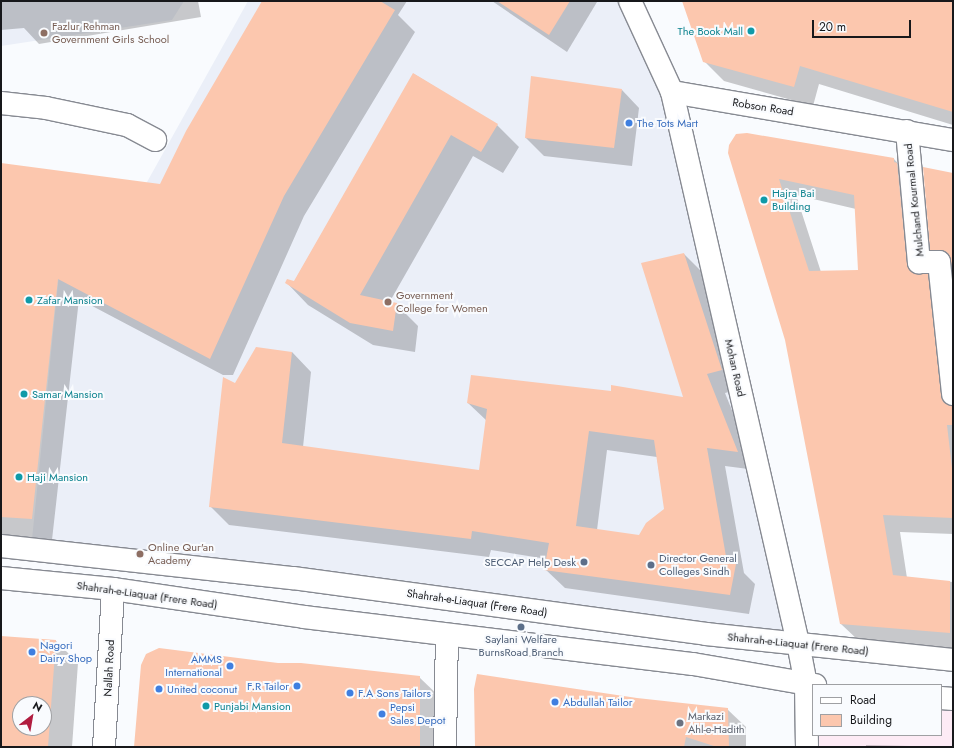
<!DOCTYPE html>
<style>
body{margin:0}
#map{position:relative;width:954px;height:748px;overflow:hidden;background:#f9fbfe;font-family:Jost,sans-serif}
div>[style]{position:absolute}
.commercial>*{inset:0;background:#fdebf5}
.built>*{inset:0;background:#ebeff8}
.shadow>*{inset:0;background:#0003}
.building>*{inset:0;background:#fcc7ae}
.roads{filter:drop-shadow(1px 0 #878a92) drop-shadow(-1px 0 #878a92) drop-shadow(0 1px #878a92) drop-shadow(0 -1px #878a92)}
.minor>*{height:22px;margin:-11px;padding:0 11px;transform-origin:11px;border-radius:11px;background:#fff}
.secondary>*{height:22px;margin:-11px;padding:0 11px;transform-origin:11px;border-radius:11px;background:#fff}
.primary>*{height:22px;margin:-11px;padding:0 11px;transform-origin:11px;border-radius:11px;background:#fff}
.dots>*{width:11px;height:11px;translate:-50% -50%;box-sizing:border-box;border:2px solid #f9fbfe;border-radius:50%}
span{translate:-50% -50%;white-space:nowrap;text-align:center;line-height:1.15;-webkit-text-stroke:4px #f9fbfe;paint-order:stroke}
.education-label{font-size:11px;color:#785e54}
.left{translate:0 -50%;text-align:left}
.culture-label{font-size:11px;color:#0d838f}
.right{translate:-100% -50%;text-align:right}
.street-label{font-size:11px;color:#17181b}
.shop-label{font-size:11px;color:#366cbe}
.service-label{font-size:11px;color:#4e5e75}
.worship-label{font-size:11px;color:#5b616d}
.frame{position:absolute;inset:0;border:2px solid #17181b;pointer-events:none}
.legend{position:absolute;left:812px;top:684px;width:130px;height:52px;box-sizing:border-box;background:#f9fbfe;border:1px solid #9fa0a3;margin:0;padding:5px 7px;list-style:none;font-size:12px;color:#17181b}
.legend li{display:flex;align-items:center;gap:8px;height:20px}
.legend b{width:20px;border:1px solid #9fa0a3}
.north{position:absolute;left:12px;top:696px;width:40px;height:40px;box-sizing:border-box;background:#f9fbfe;border:1px solid #9fa0a3;border-radius:50%;rotate:31deg;font-size:11px;font-weight:700;line-height:16px;text-align:center;color:#17181b}
.north::after{content:'';display:block;margin:auto;width:14px;height:18px;background:#b11d40;clip-path:polygon(50% 0,100% 100%,50% 72%,0 100%)}
.scale{position:absolute;left:812px;top:20px;width:99px;height:18px;box-sizing:border-box;border:2px solid #17181b;border-top:0;padding-left:5px;font-size:12px;line-height:14px;white-space:nowrap;color:#17181b;-webkit-text-stroke:3px #f9fbfe;paint-order:stroke}
</style>
<div id="map">
<div class="commercial">
<div style="clip-path:polygon(941px 699px,953px 700px,953px 747px,807px 747px,813px 735px,941px 735px)"></div>
</div>
<div class="built">
<div style="clip-path:polygon(1px 1px,184px 1px,172px 20px,1px 46px)"></div>
<div style="clip-path:polygon(248px 1px,630px 1px,672px 92px,798px 643px,31px 549px,59px 274px,94px 277px)"></div>
</div>
<div class="shadow">
<div style="clip-path:polygon(1px 1px,198px 1px,201px 17px,39px 44px,24px 28px,1px 30px)"></div>
<div style="clip-path:polygon(263px 1px,407px 1px,398px 15px,415px 32px,304px 216px,233px 375px,223px 375px,79px 299px,52px 540px,1px 535px,1px 164px,161px 185px)"></div>
<div style="clip-path:polygon(492px 1px,596px 1px,597px 2px,567px 52px)"></div>
<div style="clip-path:polygon(683px 1px,953px 1px,953px 125px,819px 84px,813px 106px,724px 81px,704px 61px)"></div>
<div style="clip-path:polygon(414px 74px,497px 125px,519px 147px,503px 173px,473px 156px,389px 303px,396px 304px,418px 326px,415px 352px,373px 345px,308px 305px,287px 283px,294px 282px)"></div>
<div style="clip-path:polygon(622px 90px,639px 108px,632px 166px,544px 156px,526px 138px)"></div>
<div style="clip-path:polygon(evenodd,729px 152px,894px 159px,914px 181px,923px 275px,927px 275px,945px 293px,953px 370px,953px 534px,900px 532px,907px 578px,953px 582px,953px 649px,859px 641px,841px 624px,786px 340px,729px 152px,796px 195px,856px 209px,859px 271px,821px 272px,796px 195px)"></div>
<div style="clip-path:polygon(953px 174px,953px 267px,949px 267px,931px 249px)"></div>
<div style="clip-path:polygon(evenodd,684px 254px,703px 273px,740px 389px,725px 393px,756px 470px,725px 466px,744px 573px,755px 584px,749px 614px,565px 588px,545px 569px,547px 559px,491px 550px,489px 557px,229px 525px,210px 506px,235px 384px,292px 352px,311px 372px,303px 447px,480px 471px,487px 421px,468px 403px,612px 392px,685px 398px,684px 254px,607px 450px,657px 457px,665px 510px,640px 536px,597px 530px,607px 450px)"></div>
<div style="clip-path:polygon(evenodd,1px 637px,56px 641px,78px 663px,72px 747px,1px 747px,1px 637px,20px 704px,44px 704px,44px 728px,20px 728px,20px 704px)"></div>
<div style="clip-path:polygon(278px 664px,419px 677px,441px 698px,441px 747px,136px 747px)"></div>
<div style="clip-path:polygon(637px 699px,727px 709px,746px 727px,746px 747px,475px 747px)"></div>
<div style="clip-path:polygon(866px 745px,953px 747px,866px 747px)"></div>
</div>
<div class="building">
<div style="clip-path:polygon(262px 1px,380px 1px,395px 10px,284px 196px,210px 359px,58px 279px,32px 519px,1px 517px,1px 163px,160px 184px,186px 131px)"></div>
<div style="clip-path:polygon(497px 1px,570px 1px,549px 35px)"></div>
<div style="clip-path:polygon(682px 1px,953px 1px,953px 112px,800px 66px,794px 87px,703px 62px)"></div>
<div style="clip-path:polygon(413px 73px,498px 124px,481px 152px,451px 135px,360px 295px,397px 303px,393px 331px,350px 323px,285px 283px,287px 279px,294px 281px)"></div>
<div style="clip-path:polygon(531px 76px,622px 89px,614px 148px,525px 138px)"></div>
<div style="clip-path:polygon(evenodd,747px 133px,894px 158px,894px 162px,897px 163px,907px 264px,913px 273px,928px 274px,941px 395px,943px 402px,953px 406px,953px 425px,947px 425px,953px 477px,953px 518px,883px 515px,893px 575px,950px 581px,950px 633px,840px 624px,785px 340px,728px 153px,729px 145px,736px 134px,747px 133px,779px 179px,854px 195px,858px 270px,809px 271px,779px 179px)"></div>
<div style="clip-path:polygon(923px 167px,953px 173px,953px 275px,949px 255px,945px 251px,930px 250px)"></div>
<div style="clip-path:polygon(evenodd,684px 253px,722px 370px,707px 374px,738px 452px,707px 448px,727px 562px,736px 564px,730px 595px,544px 570px,549px 543px,472px 531px,471px 539px,209px 507px,223px 377px,235px 383px,256px 347px,292px 352px,282px 443px,479px 470px,487px 409px,467px 403px,471px 375px,611px 391px,611px 385px,683px 397px,641px 263px,684px 253px,589px 431px,654px 440px,664px 509px,646px 523px,639px 535px,576px 526px,589px 431px)"></div>
<div style="clip-path:polygon(evenodd,1px 636px,56px 640px,48px 747px,1px 747px,1px 636px,20px 704px,44px 704px,44px 728px,20px 728px,20px 704px)"></div>
<div style="clip-path:polygon(159px 648px,278px 663px,301px 663px,420px 676px,420px 747px,134px 747px,141px 665px,146px 654px)"></div>
<div style="clip-path:polygon(477px 674px,637px 698px,728px 708px,729px 747px,717px 747px,686px 737px,684px 747px,475px 747px,474px 689px)"></div>
</div>
<div class="roads">
<div class="minor">
<div style="left:672px;top:92px;width:285px;rotate:9.7deg"></div>
<div style="left:1px;top:103px;width:45px;rotate:6.3deg"></div>
<div style="left:46px;top:108px;width:83px;rotate:11.9deg"></div>
<div style="left:127px;top:125px;width:32px;rotate:28deg"></div>
<div style="left:907px;top:131px;width:132px;rotate:84.8deg"></div>
<div style="left:919px;top:262px;width:20px"></div>
<div style="left:939px;top:262px;width:133px;rotate:83.9deg"></div>
<div style="left:104px;top:747px;width:158px;rotate:-86.7deg"></div>
<div style="left:445px;top:747px;width:112px;rotate:-89deg"></div>
</div>
<div class="secondary">
<div style="left:630px;top:1px;width:100px;rotate:65.2deg"></div>
<div style="left:672px;top:92px;width:565px;rotate:77.12deg"></div>
<div style="left:798px;top:643px;width:42px;rotate:79deg"></div>
<div style="left:806px;top:684px;width:63px;rotate:89.1deg"></div>
</div>
<div class="primary">
<div style="left:1px;top:546px;width:294px;rotate:6.3deg"></div>
<div style="left:293px;top:578px;width:417px;rotate:7.7deg"></div>
<div style="left:706px;top:634px;width:248px;rotate:6deg"></div>
<div style="left:1px;top:578px;width:113px;rotate:5.6deg"></div>
<div style="left:113px;top:589px;width:193px;rotate:8.3deg"></div>
<div style="left:304px;top:617px;width:392px;rotate:6.9deg"></div>
<div style="left:693px;top:664px;width:124px;rotate:9.8deg"></div>
<div style="left:941px;top:698px;width:12px;rotate:5deg"></div>
</div>
</div>
<div class="dots">
<div style="left:751px;top:31px;background:#0f9aa8"></div>
<div style="left:44px;top:33px;background:#8d6e63"></div>
<div style="left:629px;top:123px;background:#3f7fe0"></div>
<div style="left:764px;top:200px;background:#0f9aa8"></div>
<div style="left:29px;top:300px;background:#0f9aa8"></div>
<div style="left:388px;top:302px;background:#8d6e63"></div>
<div style="left:24px;top:394px;background:#0f9aa8"></div>
<div style="left:19px;top:477px;background:#0f9aa8"></div>
<div style="left:140px;top:554px;background:#8d6e63"></div>
<div style="left:584px;top:562px;background:#5c6f8a"></div>
<div style="left:651px;top:565px;background:#5c6f8a"></div>
<div style="left:521px;top:627px;background:#5c6f8a"></div>
<div style="left:32px;top:652px;background:#3f7fe0"></div>
<div style="left:230px;top:666px;background:#3f7fe0"></div>
<div style="left:297px;top:686px;background:#3f7fe0"></div>
<div style="left:159px;top:689px;background:#3f7fe0"></div>
<div style="left:350px;top:693px;background:#3f7fe0"></div>
<div style="left:555px;top:702px;background:#3f7fe0"></div>
<div style="left:206px;top:706px;background:#0f9aa8"></div>
<div style="left:382px;top:714px;background:#3f7fe0"></div>
<div style="left:680px;top:723px;background:#6b7280"></div>
</div>
<div class="education-label">
<span class="left" style="left:52px;top:33px">Fazlur Rehman<br>Government Girls School</span>
<span class="left" style="left:396px;top:302px">Government<br>College for Women</span>
<span class="left" style="left:148px;top:554px">Online Qur'an<br>Academy</span>
</div>
<div class="culture-label">
<span class="right" style="left:743px;top:31px">The Book Mall</span>
<span class="left" style="left:772px;top:200px">Hajra Bai<br>Building</span>
<span class="left" style="left:37px;top:300px">Zafar Mansion</span>
<span class="left" style="left:32px;top:394px">Samar Mansion</span>
<span class="left" style="left:27px;top:477px">Haji Mansion</span>
<span class="left" style="left:214px;top:706px">Punjabi Mansion</span>
</div>
<div class="street-label">
<span style="left:763px;top:107px;rotate:9deg">Robson Road</span>
<span style="left:914px;top:200px;rotate:-96deg">Mulchand Kourmal Road</span>
<span style="left:735px;top:368px;rotate:77deg">Mohan Road</span>
<span style="left:147px;top:595px;rotate:8deg">Shahrah-e-Liaquat (Frere Road)</span>
<span style="left:477px;top:603px;rotate:8deg">Shahrah-e-Liaquat (Frere Road)</span>
<span style="left:798px;top:644px;rotate:6deg">Shahrah-e-Liaquat (Frere Road)</span>
<span style="left:109px;top:668px;rotate:-87deg">Nallah Road</span>
</div>
<div class="shop-label">
<span class="left" style="left:637px;top:123px">The Tots Mart</span>
<span class="left" style="left:40px;top:652px">Nagori<br>Dairy Shop</span>
<span class="right" style="left:222px;top:666px">AMMS<br>International</span>
<span class="right" style="left:289px;top:686px">F.R Tailor</span>
<span class="left" style="left:167px;top:689px">United coconut</span>
<span class="left" style="left:358px;top:693px">F.A Sons Tailors</span>
<span class="left" style="left:563px;top:702px">Abdullah Tailor</span>
<span class="left" style="left:390px;top:714px">Pepsi<br>Sales Depot</span>
</div>
<div class="service-label">
<span class="left" style="left:659px;top:565px">Director General<br>Colleges Sindh</span>
<span class="right" style="left:576px;top:562px">SECCAP Help Desk</span>
<span style="left:521px;top:646px">Saylani Welfare<br>BurnsRoad Branch</span>
</div>
<div class="worship-label">
<span class="left" style="left:688px;top:723px">Markazi<br>Ahl-e-Hadith</span>
</div>
<div class="frame"></div>
<ul class="legend">
<li><b style="height:5px;background:#fff"></b>Road</li>
<li><b style="height:11px;background:#fcc7ae"></b>Building</li>
</ul>
<div class="north">N</div>
<div class="scale">20 m</div>
</div>
